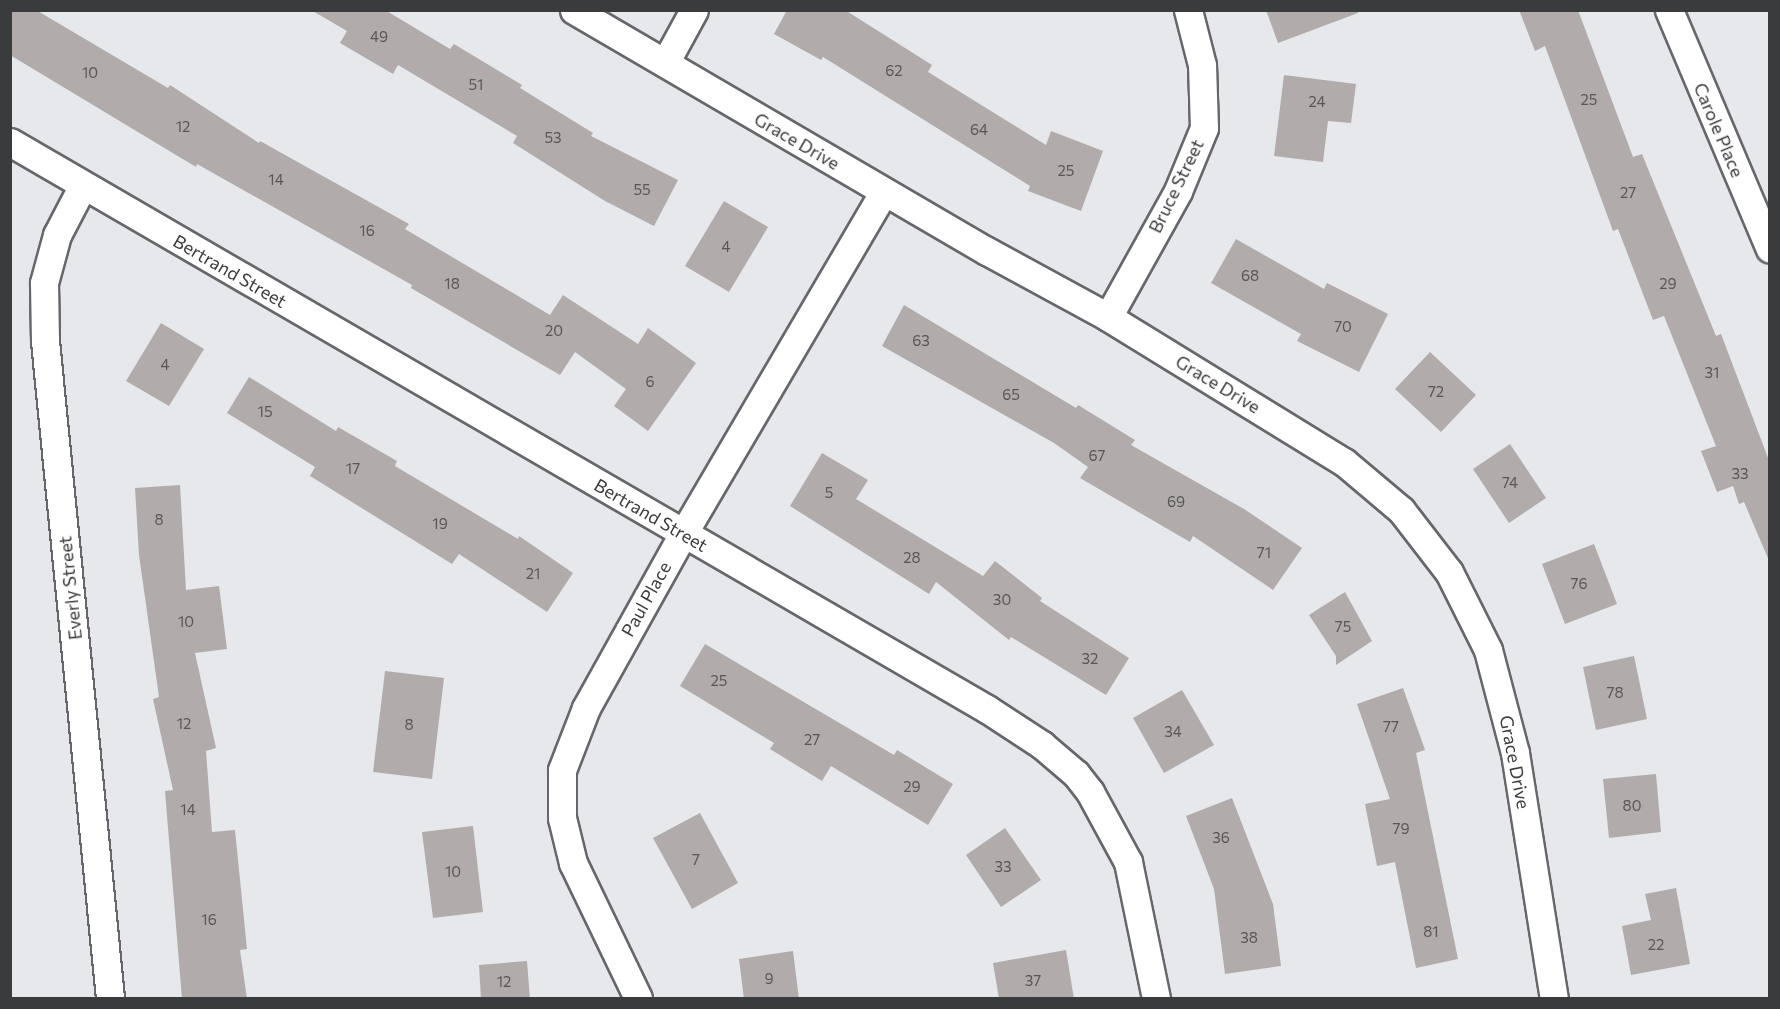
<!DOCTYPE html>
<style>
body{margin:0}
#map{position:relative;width:1780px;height:1009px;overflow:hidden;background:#e6e8ec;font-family:Commissioner,sans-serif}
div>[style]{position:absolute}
.building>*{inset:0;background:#b1acab}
.roads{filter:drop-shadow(2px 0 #65676a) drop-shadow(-2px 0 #65676a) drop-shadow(0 2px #65676a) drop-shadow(0 -2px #65676a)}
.street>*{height:27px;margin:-13.5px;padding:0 13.5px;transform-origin:13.5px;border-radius:13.5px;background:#fff}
span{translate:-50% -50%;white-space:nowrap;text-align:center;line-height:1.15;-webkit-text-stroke:4.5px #fff;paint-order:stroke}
.number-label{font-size:15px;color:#585758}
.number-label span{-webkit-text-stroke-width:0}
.street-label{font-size:18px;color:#3a3b3d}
.frame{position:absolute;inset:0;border:12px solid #3a3b3d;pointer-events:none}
</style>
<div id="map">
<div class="building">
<div style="clip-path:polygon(10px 10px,36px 10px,168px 88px,170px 85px,259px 143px,260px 141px,409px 224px,405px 229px,550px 315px,563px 295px,638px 344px,648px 328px,696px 363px,648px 431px,614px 406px,626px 389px,575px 352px,560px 375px,411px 288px,412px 285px,197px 164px,196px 167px,10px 55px)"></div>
<div style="clip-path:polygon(311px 10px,385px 10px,450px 49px,454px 44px,522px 85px,520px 88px,593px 133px,591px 136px,678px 180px,654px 226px,605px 201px,513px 143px,517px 136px,398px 65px,393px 74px,340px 43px,347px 31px)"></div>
<div style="clip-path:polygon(787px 10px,845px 10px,932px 65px,928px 72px,1046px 145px,1051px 131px,1103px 151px,1081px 211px,1028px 191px,1030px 186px,823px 57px,821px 60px,774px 34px)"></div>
<div style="clip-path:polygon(1266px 10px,1358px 10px,1358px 13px,1278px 43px)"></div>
<div style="clip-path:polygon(1519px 10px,1578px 10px,1633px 157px,1642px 154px,1716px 336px,1721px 334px,1770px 463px,1770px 563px,1744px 502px,1739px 504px,1733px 486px,1717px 492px,1701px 451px,1716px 446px,1664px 316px,1653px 320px,1618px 229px,1613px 231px,1545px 46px,1535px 51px)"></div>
<div style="clip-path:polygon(1284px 75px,1356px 84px,1351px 123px,1328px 121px,1323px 162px,1274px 156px)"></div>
<div style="clip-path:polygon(724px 201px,768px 227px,729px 292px,685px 266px)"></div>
<div style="clip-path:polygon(1236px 239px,1324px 289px,1327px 283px,1388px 314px,1359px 372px,1297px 341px,1301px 334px,1211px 283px)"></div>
<div style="clip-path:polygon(904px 305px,1076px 408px,1078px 405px,1135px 440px,1131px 445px,1244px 509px,1302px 548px,1273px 590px,1193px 536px,1190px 542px,1080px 478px,1088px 467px,1054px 443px,882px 346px)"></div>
<div style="clip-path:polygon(161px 323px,204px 349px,169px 406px,126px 381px)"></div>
<div style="clip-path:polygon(1430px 352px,1476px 395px,1441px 432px,1395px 389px)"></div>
<div style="clip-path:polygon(249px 377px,336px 431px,338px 427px,397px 461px,395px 466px,518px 539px,519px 536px,573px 573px,547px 612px,459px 554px,452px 564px,310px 476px,315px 467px,227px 413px)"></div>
<div style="clip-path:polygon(1510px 444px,1546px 498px,1509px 523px,1473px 469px)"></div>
<div style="clip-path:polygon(822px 453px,868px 480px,856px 499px,983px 576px,995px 561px,1042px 598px,1040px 601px,1129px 658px,1106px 695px,1011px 637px,1009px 640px,936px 582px,929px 594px,790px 506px)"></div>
<div style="clip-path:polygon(180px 485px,186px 590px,219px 586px,227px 649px,195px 653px,216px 748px,206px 751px,212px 832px,235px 830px,247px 949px,240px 950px,247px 999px,182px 999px,165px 791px,173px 790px,153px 699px,159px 697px,139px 555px,135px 488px)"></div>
<div style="clip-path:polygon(1594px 544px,1617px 604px,1565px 624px,1542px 564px)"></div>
<div style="clip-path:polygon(1345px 592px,1372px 641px,1336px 665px,1336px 656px,1309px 615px)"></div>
<div style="clip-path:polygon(705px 644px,894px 755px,897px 750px,953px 784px,928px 825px,831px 766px,822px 781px,770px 749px,774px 743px,680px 686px)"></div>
<div style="clip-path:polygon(1634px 656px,1647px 719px,1596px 730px,1583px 667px)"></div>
<div style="clip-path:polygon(385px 671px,444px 678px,432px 779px,373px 772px)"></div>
<div style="clip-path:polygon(1403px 688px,1425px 750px,1416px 753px,1458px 959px,1416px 968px,1395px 862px,1377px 866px,1365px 804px,1390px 799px,1357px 704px)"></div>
<div style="clip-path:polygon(1182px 690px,1214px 745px,1164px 773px,1133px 718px)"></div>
<div style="clip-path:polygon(1656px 774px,1661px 832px,1609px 838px,1603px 779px)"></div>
<div style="clip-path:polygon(1232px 798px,1273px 904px,1281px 966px,1225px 974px,1214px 889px,1186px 816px)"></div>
<div style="clip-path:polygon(700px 813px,738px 883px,692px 909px,653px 838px)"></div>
<div style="clip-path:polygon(473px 826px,483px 912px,433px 918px,422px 832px)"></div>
<div style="clip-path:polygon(1005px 828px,1041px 880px,1001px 907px,966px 855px)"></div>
<div style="clip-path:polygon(1676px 888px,1690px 964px,1631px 975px,1622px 926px,1651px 920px,1645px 894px)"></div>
<div style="clip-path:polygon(1066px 950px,1074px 999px,999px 999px,993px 963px)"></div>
<div style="clip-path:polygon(793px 951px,799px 999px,744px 999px,739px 959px)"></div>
<div style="clip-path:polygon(527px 961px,530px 999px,481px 999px,479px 965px)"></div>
</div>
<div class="roads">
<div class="street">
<div style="left:574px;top:10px;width:478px;rotate:30.3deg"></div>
<div style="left:987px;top:251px;width:138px;rotate:28.6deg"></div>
<div style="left:1108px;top:317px;width:277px;rotate:31.6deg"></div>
<div style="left:1344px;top:462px;width:75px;rotate:40.1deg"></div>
<div style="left:1401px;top:510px;width:78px;rotate:52.3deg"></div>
<div style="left:1449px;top:572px;width:87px;rotate:63.4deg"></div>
<div style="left:1488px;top:650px;width:106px;rotate:75.3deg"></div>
<div style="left:1515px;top:753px;width:248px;rotate:81deg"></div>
<div style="left:1669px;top:10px;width:259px;rotate:67.1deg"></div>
<div style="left:665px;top:63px;width:60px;rotate:-61.3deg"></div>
<div style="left:10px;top:142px;width:1130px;rotate:30.13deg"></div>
<div style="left:987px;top:709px;width:66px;rotate:33.2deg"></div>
<div style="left:1042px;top:745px;width:45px;rotate:40.5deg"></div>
<div style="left:1076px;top:774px;width:23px;rotate:52deg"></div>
<div style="left:1090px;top:792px;width:80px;rotate:61.5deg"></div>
<div style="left:1128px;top:862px;width:139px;rotate:78.4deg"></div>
<div style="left:83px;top:185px;width:56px;rotate:117.5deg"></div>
<div style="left:57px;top:235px;width:50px;rotate:105.2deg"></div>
<div style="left:44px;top:283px;width:58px;rotate:89deg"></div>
<div style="left:45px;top:341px;width:660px;rotate:84.35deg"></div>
<div style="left:1108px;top:317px;width:144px;rotate:-60.9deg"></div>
<div style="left:1178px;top:191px;width:68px;rotate:-67.6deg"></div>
<div style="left:1204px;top:128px;width:63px;rotate:-91.8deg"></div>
<div style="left:1202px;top:65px;width:57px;rotate:-104.3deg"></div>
<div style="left:638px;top:998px;width:150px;rotate:-115.7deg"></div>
<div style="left:573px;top:863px;width:46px;rotate:-103.7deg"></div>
<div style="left:562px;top:818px;width:48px;rotate:-90deg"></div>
<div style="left:562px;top:770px;width:66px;rotate:-68.8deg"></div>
<div style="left:586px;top:708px;width:199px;rotate:-60.9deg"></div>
<div style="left:683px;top:534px;width:397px;rotate:-59.6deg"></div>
</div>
</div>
<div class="number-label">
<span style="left:379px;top:37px">49</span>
<span style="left:894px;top:71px">62</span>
<span style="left:90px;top:73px">10</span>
<span style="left:476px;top:85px">51</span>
<span style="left:1589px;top:100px">25</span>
<span style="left:1317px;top:102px">24</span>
<span style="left:183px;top:127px">12</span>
<span style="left:979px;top:130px">64</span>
<span style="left:553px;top:138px">53</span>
<span style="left:1066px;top:171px">25</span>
<span style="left:276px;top:180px">14</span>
<span style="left:642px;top:190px">55</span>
<span style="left:1628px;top:193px">27</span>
<span style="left:367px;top:231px">16</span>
<span style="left:726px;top:247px">4</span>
<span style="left:1250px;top:276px">68</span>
<span style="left:452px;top:284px">18</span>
<span style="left:1668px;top:284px">29</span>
<span style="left:1343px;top:327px">70</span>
<span style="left:554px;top:331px">20</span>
<span style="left:921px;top:341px">63</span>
<span style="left:165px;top:365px">4</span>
<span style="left:1712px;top:373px">31</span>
<span style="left:650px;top:382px">6</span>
<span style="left:1436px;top:392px">72</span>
<span style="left:1011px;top:395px">65</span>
<span style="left:265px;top:412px">15</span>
<span style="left:1097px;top:456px">67</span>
<span style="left:353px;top:469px">17</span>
<span style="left:1740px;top:474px">33</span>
<span style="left:1510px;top:483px">74</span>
<span style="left:829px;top:493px">5</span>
<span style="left:1176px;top:502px">69</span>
<span style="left:159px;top:520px">8</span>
<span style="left:440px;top:524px">19</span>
<span style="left:1264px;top:553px">71</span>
<span style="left:912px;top:558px">28</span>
<span style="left:533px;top:574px">21</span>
<span style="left:1579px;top:584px">76</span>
<span style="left:1002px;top:600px">30</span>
<span style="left:186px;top:622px">10</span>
<span style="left:1343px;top:627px">75</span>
<span style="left:1090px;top:659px">32</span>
<span style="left:719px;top:681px">25</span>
<span style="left:1615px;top:693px">78</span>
<span style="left:184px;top:724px">12</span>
<span style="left:409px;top:725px">8</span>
<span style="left:1391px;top:727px">77</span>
<span style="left:1173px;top:732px">34</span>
<span style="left:812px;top:740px">27</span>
<span style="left:912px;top:787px">29</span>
<span style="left:1632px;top:806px">80</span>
<span style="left:188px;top:810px">14</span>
<span style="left:1401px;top:829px">79</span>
<span style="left:1221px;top:838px">36</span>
<span style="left:696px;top:860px">7</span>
<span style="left:1003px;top:867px">33</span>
<span style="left:453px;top:872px">10</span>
<span style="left:209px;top:920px">16</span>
<span style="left:1431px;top:932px">81</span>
<span style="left:1249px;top:938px">38</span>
<span style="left:1656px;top:945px">22</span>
<span style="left:769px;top:979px">9</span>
<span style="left:1033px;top:981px">37</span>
<span style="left:504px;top:982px">12</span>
</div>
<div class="street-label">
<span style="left:1719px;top:130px;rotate:67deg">Carole Place</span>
<span style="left:797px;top:141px;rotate:30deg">Grace Drive</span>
<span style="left:1176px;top:186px;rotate:-64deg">Bruce Street</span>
<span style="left:230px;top:271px;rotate:30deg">Bertrand Street</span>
<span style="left:1218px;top:384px;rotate:31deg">Grace Drive</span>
<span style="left:651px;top:515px;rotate:30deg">Bertrand Street</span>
<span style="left:70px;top:588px;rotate:-96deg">Everly Street</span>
<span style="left:646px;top:599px;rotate:-61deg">Paul Place</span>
<span style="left:1515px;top:762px;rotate:79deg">Grace Drive</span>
</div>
<div class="frame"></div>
</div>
